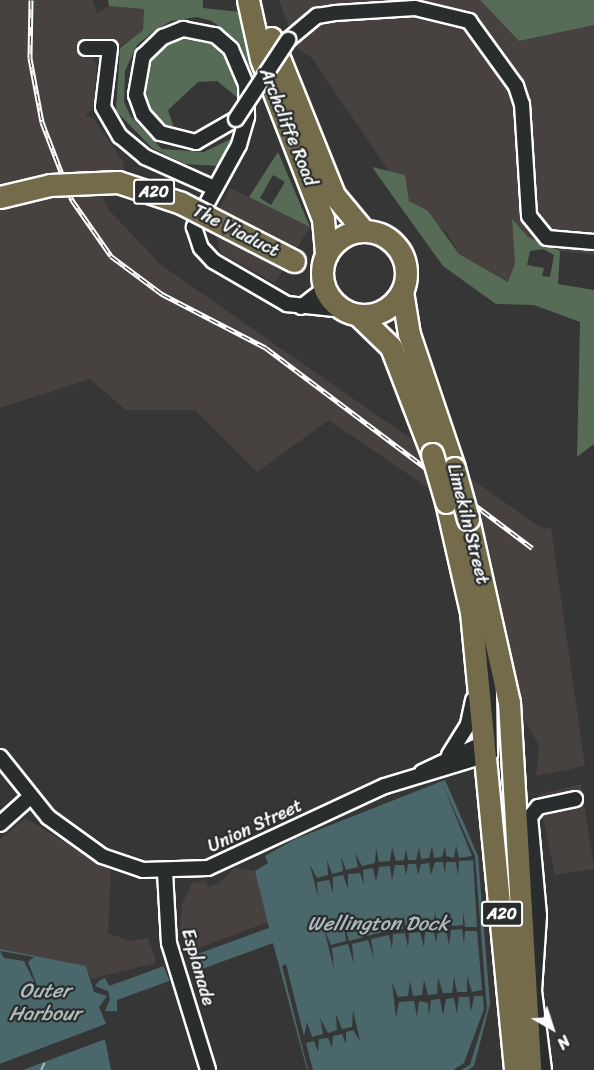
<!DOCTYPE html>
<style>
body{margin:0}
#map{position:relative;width:594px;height:1070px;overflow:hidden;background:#373636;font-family:Sriracha,sans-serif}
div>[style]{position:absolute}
.built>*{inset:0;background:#474140}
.green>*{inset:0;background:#576c57}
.water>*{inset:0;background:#4a686b}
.pier>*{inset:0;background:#373636}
.ferry>*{height:1.5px;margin-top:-0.75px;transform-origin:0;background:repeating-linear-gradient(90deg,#aebbbc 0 8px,transparent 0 14px)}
.roads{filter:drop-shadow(2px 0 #fff) drop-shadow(-2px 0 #fff) drop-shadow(0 2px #fff) drop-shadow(0 -2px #fff)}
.minor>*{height:14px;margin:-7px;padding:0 7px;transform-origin:7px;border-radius:7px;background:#2a2d2e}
.highway>*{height:21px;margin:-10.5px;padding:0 10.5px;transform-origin:10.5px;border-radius:10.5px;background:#746b4b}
.highway>.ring{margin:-10.5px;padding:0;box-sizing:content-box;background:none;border:21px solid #746b4b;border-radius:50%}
.rail>*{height:5px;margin-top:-2.5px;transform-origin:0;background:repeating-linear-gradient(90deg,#2a2d2e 0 9px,#fff 0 18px);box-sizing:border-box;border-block:2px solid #fff}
.bridges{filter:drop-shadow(2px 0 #fff) drop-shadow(-2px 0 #fff) drop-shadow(0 2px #fff) drop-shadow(0 -2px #fff)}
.minor-bridge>*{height:14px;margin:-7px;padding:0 7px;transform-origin:7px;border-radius:7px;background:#2a2d2e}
.highway-bridge>*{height:21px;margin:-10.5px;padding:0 10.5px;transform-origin:10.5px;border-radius:10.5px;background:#746b4b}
span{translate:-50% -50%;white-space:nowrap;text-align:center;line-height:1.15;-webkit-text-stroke:4.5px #2a2d2e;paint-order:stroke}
.shield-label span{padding:2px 4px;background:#2a2d2e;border:2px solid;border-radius:4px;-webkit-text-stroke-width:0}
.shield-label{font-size:16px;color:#fff;font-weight:700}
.street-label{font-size:18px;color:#fff}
.water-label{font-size:20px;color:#aebbbc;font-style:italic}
.north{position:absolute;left:522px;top:998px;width:60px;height:60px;-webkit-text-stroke:4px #2a2d2e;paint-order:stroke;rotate:141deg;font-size:16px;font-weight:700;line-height:24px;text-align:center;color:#fff}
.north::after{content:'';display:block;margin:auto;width:21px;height:27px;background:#fff;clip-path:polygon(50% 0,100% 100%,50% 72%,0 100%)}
</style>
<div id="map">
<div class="built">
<div style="clip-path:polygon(0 0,93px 0,97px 13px,109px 6px,144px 9px,143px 30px,122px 45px,101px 43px,91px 55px,97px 66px,93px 109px,85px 115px,95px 120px,124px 163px,123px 172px,90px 171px,109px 210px,161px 265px,417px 443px,431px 490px,329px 420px,257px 472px,195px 410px,126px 410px,90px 379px,0 408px)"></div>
<div style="clip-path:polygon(279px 0,480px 0,519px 41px,594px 25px,594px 255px,560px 251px,528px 237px,512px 220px,515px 264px,509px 282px,459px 254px,447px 233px,409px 201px,312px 58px,297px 48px)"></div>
<div style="clip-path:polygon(230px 188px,310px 227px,275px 283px,220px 253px,213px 221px)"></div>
<div style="clip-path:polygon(467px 476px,543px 529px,551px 528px,585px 766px,536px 776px,539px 745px,519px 711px)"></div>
<div style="clip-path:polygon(581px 784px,594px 869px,555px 875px,538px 795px)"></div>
<div style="clip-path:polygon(26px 818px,111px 871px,108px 933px,130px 941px,148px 938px,156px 963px,91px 979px,86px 966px,0 949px,0 839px)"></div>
<div style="clip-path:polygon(235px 867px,255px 871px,268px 922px,188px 952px,180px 931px,182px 904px,192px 883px,205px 880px,208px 887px,220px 883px)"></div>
</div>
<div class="green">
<div style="clip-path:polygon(108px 0,203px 0,203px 8px,241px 12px,257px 69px,252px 76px,239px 42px,212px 21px,197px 17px,171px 21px,154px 31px,137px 45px,125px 71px,124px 102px,131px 117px,162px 149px,204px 152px,235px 137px,219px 166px,185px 164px,152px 148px,116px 111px,120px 48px,143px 30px,144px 9px,109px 6px)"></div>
<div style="clip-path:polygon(480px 0,594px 0,594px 25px,519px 41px)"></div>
<div style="clip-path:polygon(189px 38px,206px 41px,225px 55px,239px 93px,238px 98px,217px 81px,198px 82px,168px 110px,175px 131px,147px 110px,141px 94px,149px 59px,165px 44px)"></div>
<div style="clip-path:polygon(evenodd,278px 152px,310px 227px,249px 197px,278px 152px,273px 175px,285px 182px,271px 205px,260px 198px,273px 175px)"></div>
<div style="clip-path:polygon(evenodd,372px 167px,405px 175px,409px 201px,428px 211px,459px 254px,508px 282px,515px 264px,512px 219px,528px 237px,560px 251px,558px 284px,594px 290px,594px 444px,577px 457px,580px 322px,534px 305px,496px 304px,443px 266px,372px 167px,543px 249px,554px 255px,550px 277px,542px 276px,544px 268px,527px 265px,530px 251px,543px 249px)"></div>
</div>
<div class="water">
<div style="clip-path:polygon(445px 780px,478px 856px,490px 1004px,474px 1066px,468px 1070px,307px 1070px,273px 943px,117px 1000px,117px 1011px,105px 1011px,110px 999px,108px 991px,95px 986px,99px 981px,105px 978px,109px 986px,269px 928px,255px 871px,268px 863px,265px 856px,295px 839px)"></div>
<div style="clip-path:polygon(0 949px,86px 966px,94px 992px,107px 996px,99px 1007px,106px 1024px,0 1064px)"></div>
<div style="clip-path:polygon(105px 1039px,111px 1070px,23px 1070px)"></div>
</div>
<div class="pier">
<div style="clip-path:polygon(442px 783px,475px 856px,487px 1009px,470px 1065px,461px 1070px,453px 1070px,464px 1063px,484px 1009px,483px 996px,474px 996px,471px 1012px,469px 997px,459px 997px,457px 1014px,454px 998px,446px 999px,443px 1015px,440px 999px,431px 1000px,429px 1016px,428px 1003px,419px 1001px,417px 1017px,414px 1001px,399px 1002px,396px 1018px,392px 982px,398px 997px,408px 996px,410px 981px,413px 996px,422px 995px,424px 980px,428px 995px,437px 994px,438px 978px,443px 993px,452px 993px,454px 977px,457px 992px,467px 992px,467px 976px,472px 992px,482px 990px,477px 931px,465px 931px,464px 944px,462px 929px,451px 930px,449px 945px,446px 930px,438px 931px,436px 943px,434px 932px,425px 932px,424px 947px,420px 932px,409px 933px,408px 948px,405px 933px,393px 934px,392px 949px,389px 935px,371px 939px,374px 959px,368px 940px,352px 944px,354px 964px,348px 944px,332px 948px,334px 969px,324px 929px,331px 945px,346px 941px,344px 923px,349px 941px,364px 937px,360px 919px,367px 936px,383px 932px,381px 915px,385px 931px,389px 915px,392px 930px,403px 929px,403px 914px,406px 929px,418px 928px,418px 913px,422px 928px,433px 927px,435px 912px,438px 927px,448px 926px,450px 911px,452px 926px,463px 925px,463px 911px,465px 927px,477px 927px,473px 860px,459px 861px,458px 877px,456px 862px,446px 862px,445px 874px,443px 862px,435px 862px,431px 875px,429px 863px,421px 864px,418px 875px,416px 864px,408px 864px,406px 876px,404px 865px,395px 865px,392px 881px,390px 866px,379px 867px,376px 882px,373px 868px,363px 870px,364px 885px,360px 873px,348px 874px,348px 889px,343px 875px,333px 877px,333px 893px,329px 880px,317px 882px,318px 897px,310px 865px,317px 878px,328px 875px,327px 860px,332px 874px,343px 871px,341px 856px,346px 870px,358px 867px,355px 853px,362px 866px,375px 863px,376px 848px,379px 862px,390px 861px,392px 847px,396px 861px,404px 860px,406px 849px,408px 860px,416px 860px,419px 847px,421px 859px,429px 858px,432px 846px,434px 858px,442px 857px,445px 846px,446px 856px,454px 858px,456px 845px,459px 858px,472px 856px)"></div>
<div style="clip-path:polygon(0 951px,34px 957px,28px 962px,42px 998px,24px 961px,4px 958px)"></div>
<div style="clip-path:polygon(187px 955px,194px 974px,170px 982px,162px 962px)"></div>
<div style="clip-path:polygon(286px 964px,304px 1036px,307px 1022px,312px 1037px,323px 1034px,320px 1018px,328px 1033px,337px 1030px,336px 1014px,342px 1029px,352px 1027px,353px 1010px,360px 1041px,353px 1030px,346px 1032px,346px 1044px,342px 1034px,333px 1036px,332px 1048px,328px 1038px,319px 1039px,318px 1052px,314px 1041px,306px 1043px,313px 1070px,308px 1070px,282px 966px)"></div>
<div style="clip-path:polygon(106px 1024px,107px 1027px,0 1067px,0 1064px)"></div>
<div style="clip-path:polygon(104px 1036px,108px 1038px,20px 1070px,22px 1067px)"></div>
</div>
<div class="ferry">
<div style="left:41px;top:1070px;width:14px;rotate:-65deg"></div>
</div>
<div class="roads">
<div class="minor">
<div style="left:288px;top:40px;width:38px;rotate:-40deg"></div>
<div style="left:317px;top:16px;width:18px;rotate:-9deg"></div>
<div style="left:335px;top:13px;width:80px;rotate:-3.6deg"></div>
<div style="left:415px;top:8px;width:56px;rotate:13.5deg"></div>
<div style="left:469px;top:21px;width:80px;rotate:54.1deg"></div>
<div style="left:516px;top:86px;width:19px;rotate:72deg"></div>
<div style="left:522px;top:104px;width:112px;rotate:86.4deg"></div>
<div style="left:529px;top:216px;width:28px;rotate:51deg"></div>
<div style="left:547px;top:238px;width:47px;rotate:4.9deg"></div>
<div style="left:86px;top:48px;width:24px"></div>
<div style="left:110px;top:48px;width:59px;rotate:96.8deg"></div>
<div style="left:103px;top:107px;width:34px;rotate:60deg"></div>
<div style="left:120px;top:136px;width:33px;rotate:40deg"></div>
<div style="left:145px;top:157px;width:73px;rotate:24.1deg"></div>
<div style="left:236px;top:119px;width:46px;rotate:150.1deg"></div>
<div style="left:196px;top:142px;width:37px;rotate:-166deg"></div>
<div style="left:160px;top:133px;width:25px;rotate:-132deg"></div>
<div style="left:143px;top:114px;width:20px;rotate:-110deg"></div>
<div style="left:136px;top:95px;width:40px;rotate:-80deg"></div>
<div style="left:143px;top:56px;width:28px;rotate:-44deg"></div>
<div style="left:163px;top:37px;width:22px;rotate:-22deg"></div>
<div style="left:183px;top:29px;width:33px;rotate:11deg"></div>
<div style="left:215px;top:35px;width:21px;rotate:41deg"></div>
<div style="left:231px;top:49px;width:38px;rotate:67deg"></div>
<div style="left:246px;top:84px;width:33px;rotate:88deg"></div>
<div style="left:247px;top:117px;width:29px;rotate:106deg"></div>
<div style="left:239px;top:145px;width:94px;rotate:118.8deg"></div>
<div style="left:194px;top:227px;width:22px;rotate:72deg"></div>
<div style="left:201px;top:248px;width:18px;rotate:47deg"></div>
<div style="left:213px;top:261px;width:86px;rotate:30.2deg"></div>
<div style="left:287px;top:304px;width:57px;rotate:6deg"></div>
<div style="left:301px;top:307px;width:31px;rotate:-38deg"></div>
<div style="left:449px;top:755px;width:36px;rotate:-58deg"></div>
<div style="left:468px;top:724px;width:25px;rotate:-78deg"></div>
<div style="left:0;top:757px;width:77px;rotate:51.3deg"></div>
<div style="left:48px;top:817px;width:67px;rotate:35.8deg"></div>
<div style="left:102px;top:856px;width:43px;rotate:18.9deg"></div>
<div style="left:143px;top:870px;width:65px;rotate:-1.8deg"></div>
<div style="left:208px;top:868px;width:195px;rotate:-24.9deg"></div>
<div style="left:385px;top:786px;width:110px;rotate:-16.9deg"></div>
<div style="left:490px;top:754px;width:114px;rotate:-91deg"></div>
<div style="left:422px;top:772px;width:73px;rotate:-25.2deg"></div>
<div style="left:0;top:824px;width:40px;rotate:-42deg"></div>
<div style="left:165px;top:872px;width:71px;rotate:86.8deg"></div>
<div style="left:169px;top:943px;width:133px;rotate:72.9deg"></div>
<div style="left:544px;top:1070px;width:80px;rotate:-97.2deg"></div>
<div style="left:534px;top:991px;width:76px;rotate:-86.2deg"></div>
<div style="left:539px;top:915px;width:98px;rotate:-95.2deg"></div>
<div style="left:530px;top:817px;width:13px;rotate:-51deg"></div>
<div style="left:538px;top:807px;width:38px;rotate:-12deg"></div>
</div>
<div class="highway">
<div style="left:248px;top:0;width:60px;rotate:77.6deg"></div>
<div style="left:261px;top:59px;width:172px;rotate:68.8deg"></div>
<div style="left:323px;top:219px;width:36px;rotate:85deg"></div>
<div style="left:271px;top:38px;width:169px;rotate:68.1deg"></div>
<div style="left:334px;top:195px;width:47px;rotate:50.2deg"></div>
<div class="ring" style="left:322px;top:231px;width:63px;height:63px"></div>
<div style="left:402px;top:291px;width:44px;rotate:80.8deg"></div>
<div style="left:409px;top:334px;width:141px;rotate:71.4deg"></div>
<div style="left:358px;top:315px;width:46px;rotate:44.1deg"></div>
<div style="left:391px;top:347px;width:115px;rotate:69deg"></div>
<div style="left:446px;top:502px;width:113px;rotate:77.2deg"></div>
<div style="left:471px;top:612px;width:460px;rotate:84.5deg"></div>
<div style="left:468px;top:519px;width:188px;rotate:77.4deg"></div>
<div style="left:509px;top:702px;width:369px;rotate:86.7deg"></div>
</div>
</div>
<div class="rail">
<div style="left:31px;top:0;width:58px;rotate:91deg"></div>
<div style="left:30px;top:58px;width:65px;rotate:79.4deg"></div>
<div style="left:42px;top:122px;width:84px;rotate:69deg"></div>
<div style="left:72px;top:200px;width:68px;rotate:55.1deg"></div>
<div style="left:111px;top:256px;width:64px;rotate:36.7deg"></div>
<div style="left:162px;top:294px;width:117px;rotate:27.4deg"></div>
<div style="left:266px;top:348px;width:333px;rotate:36.9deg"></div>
</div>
<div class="bridges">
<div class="minor-bridge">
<div style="left:236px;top:119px;width:95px;rotate:-56.6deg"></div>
</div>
<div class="highway-bridge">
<div style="left:0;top:197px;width:51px;rotate:-13.5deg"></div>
<div style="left:50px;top:185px;width:68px;rotate:-2.5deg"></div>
<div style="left:118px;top:182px;width:66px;rotate:18.4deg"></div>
<div style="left:181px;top:203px;width:127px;rotate:27.2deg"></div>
<div style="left:432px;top:454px;width:50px;rotate:73.7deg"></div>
<div style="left:454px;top:468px;width:53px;rotate:74.6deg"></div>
</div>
</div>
<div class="shield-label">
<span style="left:154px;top:192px">A20</span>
<span style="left:502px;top:914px">A20</span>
</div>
<div class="street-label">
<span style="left:288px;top:127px;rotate:68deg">Archcliffe Road</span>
<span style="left:236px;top:231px;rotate:27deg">The Viaduct</span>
<span style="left:468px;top:524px;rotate:76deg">Limekiln Street</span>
<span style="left:255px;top:826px;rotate:-25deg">Union Street</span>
<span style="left:198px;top:967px;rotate:74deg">Esplanade</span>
</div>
<div class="water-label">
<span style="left:378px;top:923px">Wellington Dock</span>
<span style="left:45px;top:1002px">Outer<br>Harbour</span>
</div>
<div class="north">N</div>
</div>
